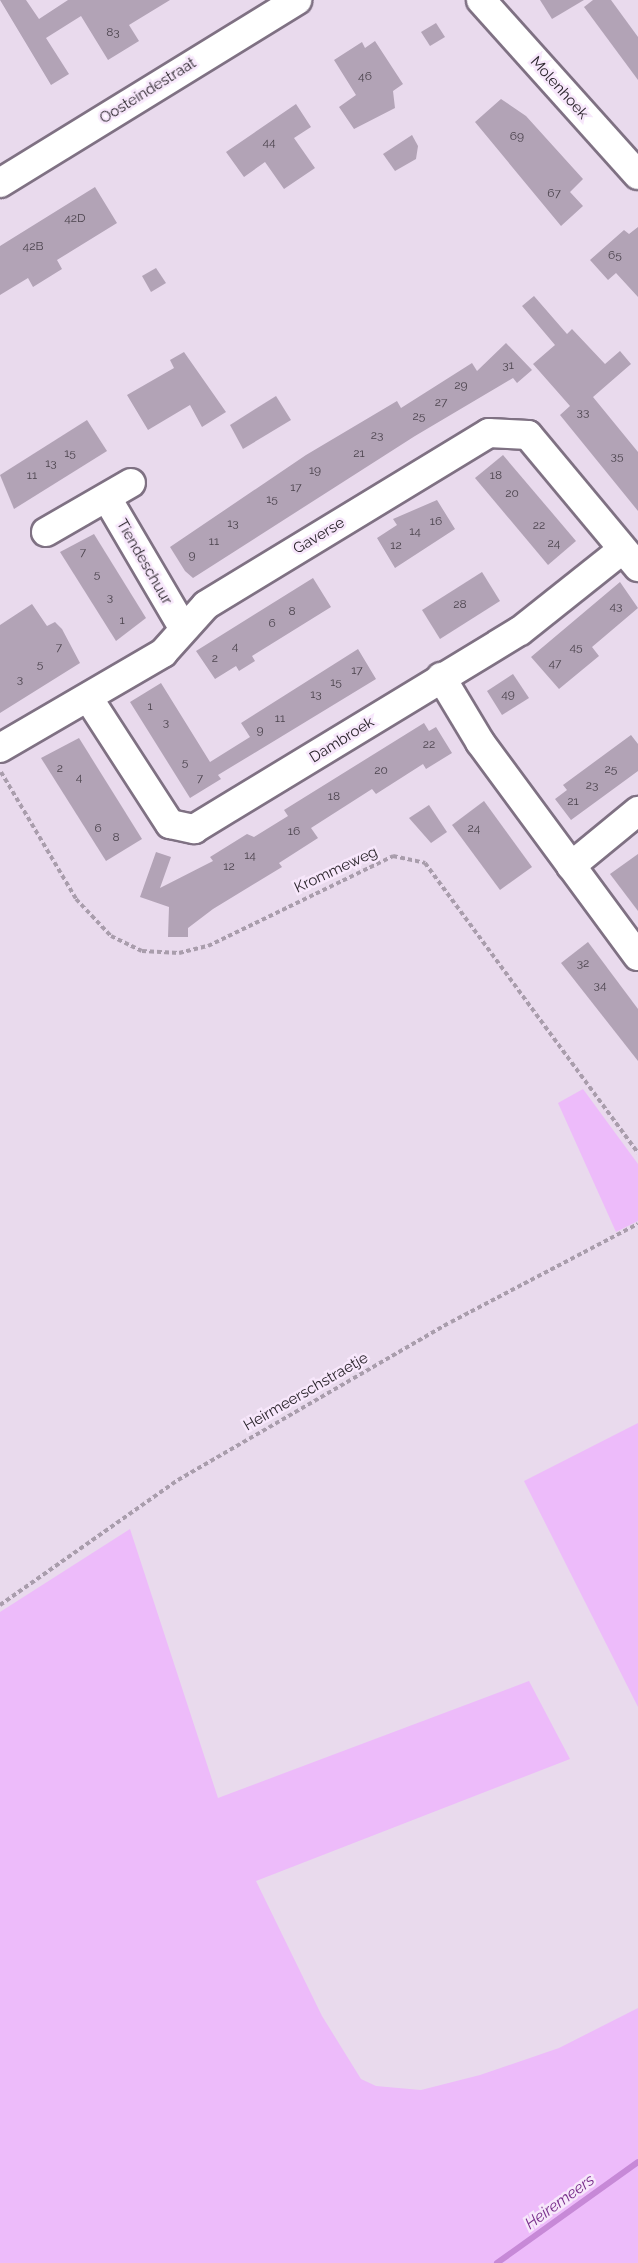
<!DOCTYPE html>
<style>
body{margin:0}
#map{position:relative;width:638px;height:2263px;overflow:hidden;background:#e9daed;font-family:Raleway,sans-serif}
div>[style]{position:absolute}
.green>*{inset:0;background:#edbbfa}
.stream>*{height:6px;margin:-3px;padding:0 3px;transform-origin:3px;border-radius:3px;background:#c789d7}
.building>*{inset:0;background:#b2a3b6}
.path>*{height:4px;margin-top:-2px;transform-origin:0;background:repeating-linear-gradient(90deg,#a99dac 0 4.5px,transparent 0 7.5px)}
.roads{filter:drop-shadow(2px 0 #7f7183) drop-shadow(-2px 0 #7f7183) drop-shadow(0 2px #7f7183) drop-shadow(0 -2px #7f7183)}
.minor>*{height:28px;margin:-14px;padding:0 14px;transform-origin:14px;border-radius:14px;background:#fff}
span{translate:-50% -50%;white-space:nowrap;text-align:center;line-height:1.15;-webkit-text-stroke:5px #f7e7fb;paint-order:stroke}
.number-label{font-size:12px;color:#4c444e}
.number-label span{-webkit-text-stroke-width:0}
.street-label{font-size:15px;color:#2a242b}
.water-label{font-size:16px;color:#792f8b;font-style:italic}
</style>
<div id="map">
<div class="green">
<div style="clip-path:polygon(583px 1089px,638px 1164px,638px 1221px,616px 1232px,558px 1103px)"></div>
<div style="clip-path:polygon(638px 1423px,638px 1707px,524px 1481px)"></div>
<div style="clip-path:polygon(130px 1529px,218px 1798px,529px 1681px,570px 1759px,256px 1881px,322px 2016px,361px 2079px,376px 2086px,421px 2090px,480px 2075px,559px 2048px,638px 2008px,638px 2263px,0 2263px,0 1612px)"></div>
</div>
<div class="stream">
<div style="left:497px;top:2263px;width:173px;rotate:-35.6deg"></div>
</div>
<div class="building">
<div style="clip-path:polygon(0 0,26px 0,39px 19px,68px 0,170px 0,129px 25px,139px 41px,108px 60px,81px 16px,46px 38px,69px 74px,51px 85px)"></div>
<div style="clip-path:polygon(540px 0,584px 0,552px 19px)"></div>
<div style="clip-path:polygon(593px 0,611px 0,638px 37px,638px 80px,584px 7px)"></div>
<div style="clip-path:polygon(436px 23px,445px 37px,430px 46px,421px 32px)"></div>
<div style="clip-path:polygon(375px 41px,403px 84px,393px 91px,395px 108px,354px 129px,339px 107px,356px 95px,334px 60px,362px 42px,365px 48px)"></div>
<div style="clip-path:polygon(501px 99px,526px 116px,583px 179px,570px 192px,583px 206px,561px 226px,475px 122px)"></div>
<div style="clip-path:polygon(296px 104px,311px 127px,294px 138px,315px 168px,284px 189px,265px 162px,244px 177px,226px 152px)"></div>
<div style="clip-path:polygon(412px 135px,418px 146px,416px 159px,395px 171px,383px 154px)"></div>
<div style="clip-path:polygon(95px 187px,117px 223px,57px 260px,62px 269px,33px 287px,28px 278px,0 295px,0 246px)"></div>
<div style="clip-path:polygon(638px 227px,638px 297px,616px 273px,608px 280px,590px 260px,624px 230px,629px 234px)"></div>
<div style="clip-path:polygon(156px 268px,166px 283px,151px 292px,142px 276px)"></div>
<div style="clip-path:polygon(534px 296px,567px 334px,572px 329px,605px 364px,620px 351px,631px 364px,593px 397px,638px 452px,638px 511px,560px 415px,570px 406px,533px 364px,555px 345px,522px 306px)"></div>
<div style="clip-path:polygon(506px 343px,532px 370px,517px 383px,513px 378px,415px 436px,193px 578px,185px 571px,170px 547px,306px 455px,397px 401px,401px 408px,472px 363px,477px 371px)"></div>
<div style="clip-path:polygon(184px 352px,226px 412px,202px 427px,190px 405px,148px 430px,127px 395px,174px 368px,170px 360px)"></div>
<div style="clip-path:polygon(276px 396px,291px 420px,243px 449px,230px 425px)"></div>
<div style="clip-path:polygon(87px 420px,107px 451px,14px 509px,0 475px)"></div>
<div style="clip-path:polygon(503px 455px,576px 541px,548px 565px,475px 478px)"></div>
<div style="clip-path:polygon(437px 500px,455px 529px,395px 568px,377px 538px,397px 525px,393px 519px)"></div>
<div style="clip-path:polygon(94px 534px,146px 618px,116px 641px,60px 552px)"></div>
<div style="clip-path:polygon(482px 572px,500px 601px,440px 639px,422px 610px)"></div>
<div style="clip-path:polygon(313px 578px,331px 607px,252px 656px,255px 661px,239px 671px,236px 666px,215px 679px,196px 651px)"></div>
<div style="clip-path:polygon(620px 582px,638px 608px,592px 647px,599px 656px,559px 689px,531px 657px)"></div>
<div style="clip-path:polygon(32px 604px,47px 626px,55px 622px,62px 629px,80px 663px,0 713px,0 625px)"></div>
<div style="clip-path:polygon(358px 649px,376px 679px,218px 775px,221px 779px,190px 798px,130px 702px,161px 683px,210px 762px,250px 737px,241px 723px)"></div>
<div style="clip-path:polygon(513px 674px,529px 698px,502px 715px,487px 691px)"></div>
<div style="clip-path:polygon(424px 723px,429px 731px,436px 727px,452px 753px,426px 769px,423px 764px,376px 794px,372px 789px,311px 828px,318px 838px,279px 863px,282px 867px,213px 909px,188px 928px,188px 937px,168px 937px,169px 907px,140px 897px,156px 852px,171px 857px,160px 888px,213px 861px,210px 857px,247px 834px,254px 837px,288px 816px,284px 810px)"></div>
<div style="clip-path:polygon(631px 735px,638px 744px,638px 771px,571px 820px,555px 799px,567px 790px,563px 785px)"></div>
<div style="clip-path:polygon(79px 738px,142px 839px,106px 861px,41px 758px)"></div>
<div style="clip-path:polygon(484px 801px,532px 867px,500px 890px,452px 825px)"></div>
<div style="clip-path:polygon(429px 805px,447px 832px,431px 843px,409px 818px)"></div>
<div style="clip-path:polygon(638px 854px,638px 911px,610px 874px)"></div>
<div style="clip-path:polygon(588px 942px,638px 1009px,638px 1061px,561px 963px)"></div>
</div>
<div class="path">
<div style="left:1px;top:772px;width:147px;rotate:59.4deg"></div>
<div style="left:76px;top:899px;width:51px;rotate:46.6deg"></div>
<div style="left:111px;top:936px;width:34px;rotate:26deg"></div>
<div style="left:142px;top:951px;width:37px;rotate:3deg"></div>
<div style="left:179px;top:953px;width:30px;rotate:-14deg"></div>
<div style="left:208px;top:946px;width:206px;rotate:-25.9deg"></div>
<div style="left:393px;top:856px;width:33px;rotate:12deg"></div>
<div style="left:425px;top:863px;width:360px;rotate:53.7deg"></div>
<div style="left:0;top:1605px;width:218px;rotate:-35.1deg"></div>
<div style="left:178px;top:1480px;width:315px;rotate:-30.1deg"></div>
<div style="left:451px;top:1322px;width:211px;rotate:-27.7deg"></div>
</div>
<div class="roads">
<div class="minor">
<div style="left:481px;top:0;width:235px;rotate:48.1deg"></div>
<div style="left:0;top:183px;width:349px;rotate:-31.6deg"></div>
<div style="left:107px;top:498px;width:148px;rotate:59.6deg"></div>
<div style="left:46px;top:532px;width:98px;rotate:-30deg"></div>
<div style="left:441px;top:677px;width:76px;rotate:59deg"></div>
<div style="left:480px;top:742px;width:266px;rotate:53.6deg"></div>
<div style="left:89px;top:699px;width:149px;rotate:57.1deg"></div>
<div style="left:170px;top:824px;width:25px;rotate:12deg"></div>
<div style="left:194px;top:829px;width:381px;rotate:-31.3deg"></div>
<div style="left:520px;top:631px;width:130px;rotate:-38.5deg"></div>
<div style="left:0;top:748px;width:189px;rotate:-30.2deg"></div>
<div style="left:163px;top:653px;width:64px;rotate:-48.1deg"></div>
<div style="left:206px;top:605px;width:331px;rotate:-31.3deg"></div>
<div style="left:489px;top:433px;width:39px;rotate:3deg"></div>
<div style="left:528px;top:435px;width:172px;rotate:50.2deg"></div>
<div style="left:571px;top:866px;width:87px;rotate:-39.4deg"></div>
</div>
</div>
<div class="number-label">
<span style="left:113px;top:33px">83</span>
<span style="left:365px;top:77px">46</span>
<span style="left:517px;top:137px">69</span>
<span style="left:269px;top:143px">44</span>
<span style="left:554px;top:194px">67</span>
<span style="left:75px;top:219px">42D</span>
<span style="left:33px;top:247px">42B</span>
<span style="left:615px;top:256px">65</span>
<span style="left:508px;top:366px">31</span>
<span style="left:461px;top:386px">29</span>
<span style="left:441px;top:403px">27</span>
<span style="left:583px;top:413px">33</span>
<span style="left:419px;top:417px">25</span>
<span style="left:377px;top:436px">23</span>
<span style="left:70px;top:454px">15</span>
<span style="left:359px;top:454px">21</span>
<span style="left:617px;top:457px">35</span>
<span style="left:51px;top:464px">13</span>
<span style="left:315px;top:471px">19</span>
<span style="left:32px;top:476px">11</span>
<span style="left:496px;top:476px">18</span>
<span style="left:296px;top:488px">17</span>
<span style="left:512px;top:494px">20</span>
<span style="left:272px;top:500px">15</span>
<span style="left:436px;top:522px">16</span>
<span style="left:233px;top:524px">13</span>
<span style="left:539px;top:526px">22</span>
<span style="left:415px;top:532px">14</span>
<span style="left:214px;top:542px">11</span>
<span style="left:554px;top:544px">24</span>
<span style="left:396px;top:546px">12</span>
<span style="left:83px;top:553px">7</span>
<span style="left:192px;top:556px">9</span>
<span style="left:97px;top:575px">5</span>
<span style="left:110px;top:598px">3</span>
<span style="left:460px;top:605px">28</span>
<span style="left:616px;top:607px">43</span>
<span style="left:292px;top:612px">8</span>
<span style="left:122px;top:621px">1</span>
<span style="left:272px;top:624px">6</span>
<span style="left:235px;top:647px">4</span>
<span style="left:59px;top:648px">7</span>
<span style="left:576px;top:648px">45</span>
<span style="left:215px;top:659px">2</span>
<span style="left:555px;top:664px">47</span>
<span style="left:40px;top:665px">5</span>
<span style="left:357px;top:671px">17</span>
<span style="left:20px;top:680px">3</span>
<span style="left:336px;top:683px">15</span>
<span style="left:316px;top:695px">13</span>
<span style="left:508px;top:695px">49</span>
<span style="left:150px;top:707px">1</span>
<span style="left:280px;top:719px">11</span>
<span style="left:166px;top:723px">3</span>
<span style="left:260px;top:731px">9</span>
<span style="left:429px;top:745px">22</span>
<span style="left:185px;top:763px">5</span>
<span style="left:60px;top:769px">2</span>
<span style="left:611px;top:770px">25</span>
<span style="left:381px;top:771px">20</span>
<span style="left:79px;top:778px">4</span>
<span style="left:200px;top:779px">7</span>
<span style="left:592px;top:786px">23</span>
<span style="left:334px;top:797px">18</span>
<span style="left:573px;top:802px">21</span>
<span style="left:98px;top:829px">6</span>
<span style="left:474px;top:829px">24</span>
<span style="left:294px;top:832px">16</span>
<span style="left:116px;top:838px">8</span>
<span style="left:250px;top:856px">14</span>
<span style="left:229px;top:867px">12</span>
<span style="left:583px;top:964px">32</span>
<span style="left:600px;top:986px">34</span>
</div>
<div class="street-label">
<span style="left:559px;top:88px;rotate:48deg">Molenhoek</span>
<span style="left:148px;top:91px;rotate:-32deg">Oosteindestraat</span>
<span style="left:319px;top:536px;rotate:-31deg">Gaverse</span>
<span style="left:144px;top:562px;rotate:60deg">Tiendeschuur</span>
<span style="left:342px;top:740px;rotate:-32deg">Dambroek</span>
<span style="left:336px;top:870px;rotate:-25deg">Krommeweg</span>
<span style="left:306px;top:1392px;rotate:-30deg">Heirmeerschstraetje</span>
</div>
<div class="water-label">
<span style="left:560px;top:2202px;rotate:-36deg">Heiremeers</span>
</div>
</div>
